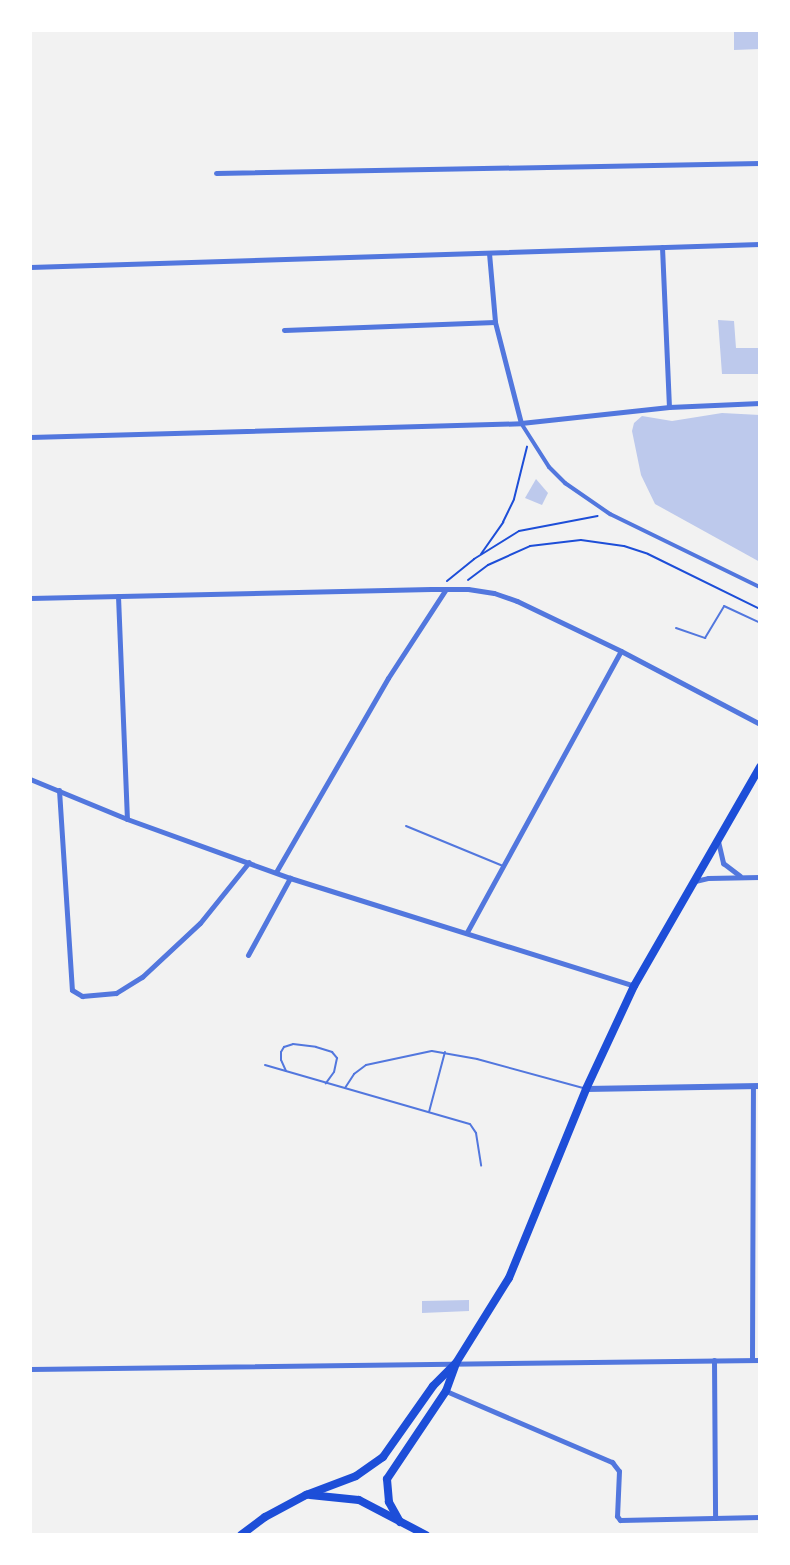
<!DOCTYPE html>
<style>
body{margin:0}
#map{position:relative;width:790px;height:1565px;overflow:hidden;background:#f2f2f2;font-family:"Source Serif 4",serif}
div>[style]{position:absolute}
.building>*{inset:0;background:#bdc9ec}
.path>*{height:2px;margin:-1px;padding:0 1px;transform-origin:1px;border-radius:1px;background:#1d4ed8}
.service>*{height:2px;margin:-1px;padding:0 1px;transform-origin:1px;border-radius:1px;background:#5277de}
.pedestrian>*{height:4px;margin:-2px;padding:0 2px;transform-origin:2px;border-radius:2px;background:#5277de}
.minor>*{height:5px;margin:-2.5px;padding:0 2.5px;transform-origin:2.5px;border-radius:2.5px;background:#5277de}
.tertiary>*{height:6px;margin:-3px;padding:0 3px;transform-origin:3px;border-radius:3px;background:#5277de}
.secondary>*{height:8px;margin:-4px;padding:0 4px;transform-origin:4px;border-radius:4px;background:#1d4ed8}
span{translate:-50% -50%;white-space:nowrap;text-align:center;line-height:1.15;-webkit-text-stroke:6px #fff;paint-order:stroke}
.frame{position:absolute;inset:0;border:32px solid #fff;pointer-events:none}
</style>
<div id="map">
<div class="building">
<div style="clip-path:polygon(734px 30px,760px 30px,760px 49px,734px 50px)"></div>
<div style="clip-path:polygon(718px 320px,734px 321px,736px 348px,760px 348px,760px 374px,722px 374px)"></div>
<div style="clip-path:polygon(722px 413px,760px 415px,760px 562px,655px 504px,641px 475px,632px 431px,634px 423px,642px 416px,672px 421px)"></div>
<div style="clip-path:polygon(536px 479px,548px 493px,542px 505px,525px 498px)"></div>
<div style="clip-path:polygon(469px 1300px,469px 1311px,422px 1313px,422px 1301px)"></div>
</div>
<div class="path">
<div style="left:481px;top:554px;width:39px;rotate:-55deg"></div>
<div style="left:503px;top:522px;width:25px;rotate:-64deg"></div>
<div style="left:514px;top:499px;width:54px;rotate:-76deg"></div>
<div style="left:468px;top:580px;width:25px;rotate:-37deg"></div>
<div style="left:488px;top:565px;width:46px;rotate:-24.3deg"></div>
<div style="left:530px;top:546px;width:51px;rotate:-6.7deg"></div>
<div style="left:581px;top:540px;width:43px;rotate:7.9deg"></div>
<div style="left:624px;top:546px;width:25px;rotate:18deg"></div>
<div style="left:648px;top:554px;width:125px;rotate:26.2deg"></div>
<div style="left:447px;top:581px;width:35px;rotate:-39deg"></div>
<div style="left:474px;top:559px;width:53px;rotate:-31.9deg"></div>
<div style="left:519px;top:531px;width:80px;rotate:-10.8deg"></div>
</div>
<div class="service">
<div style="left:676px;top:628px;width:31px;rotate:19deg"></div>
<div style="left:705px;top:638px;width:37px;rotate:-59deg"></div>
<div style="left:724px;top:606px;width:40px;rotate:25deg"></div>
<div style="left:406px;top:826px;width:105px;rotate:22.4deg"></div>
<div style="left:265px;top:1065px;width:213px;rotate:16.1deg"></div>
<div style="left:470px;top:1124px;width:11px;rotate:56deg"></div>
<div style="left:476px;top:1133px;width:33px;rotate:81deg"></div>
<div style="left:286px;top:1071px;width:12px;rotate:-114deg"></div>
<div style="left:281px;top:1060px;width:8px;rotate:-90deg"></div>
<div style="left:281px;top:1052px;width:6px;rotate:-59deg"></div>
<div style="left:284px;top:1047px;width:9px;rotate:-18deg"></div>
<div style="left:293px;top:1044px;width:23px;rotate:7deg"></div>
<div style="left:316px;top:1047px;width:17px;rotate:17deg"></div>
<div style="left:332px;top:1052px;width:8px;rotate:50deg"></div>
<div style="left:337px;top:1058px;width:14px;rotate:102deg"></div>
<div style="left:334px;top:1072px;width:14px;rotate:126deg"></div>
<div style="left:345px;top:1088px;width:17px;rotate:-57deg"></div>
<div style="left:354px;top:1074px;width:15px;rotate:-37deg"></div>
<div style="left:366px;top:1065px;width:67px;rotate:-12deg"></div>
<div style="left:432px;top:1051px;width:46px;rotate:10.1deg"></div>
<div style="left:477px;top:1059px;width:110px;rotate:15.3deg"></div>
<div style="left:429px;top:1112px;width:62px;rotate:-75.1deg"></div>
</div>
<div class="pedestrian">
<div style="left:521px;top:423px;width:52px;rotate:57.5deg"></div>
<div style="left:549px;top:467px;width:23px;rotate:45deg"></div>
<div style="left:565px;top:483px;width:55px;rotate:34.6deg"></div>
<div style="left:610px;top:514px;width:167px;rotate:26deg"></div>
</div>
<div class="minor">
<div style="left:216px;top:173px;width:544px;rotate:-1.05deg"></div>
<div style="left:662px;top:247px;width:160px;rotate:87.5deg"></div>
<div style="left:489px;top:253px;width:69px;rotate:85deg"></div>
<div style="left:495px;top:322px;width:104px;rotate:75.6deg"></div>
<div style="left:30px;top:267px;width:730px;rotate:-1.8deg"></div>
<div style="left:284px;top:330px;width:211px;rotate:-2.2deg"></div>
<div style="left:30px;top:437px;width:491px;rotate:-1.6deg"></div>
<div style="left:521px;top:423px;width:149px;rotate:-6.2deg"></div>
<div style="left:669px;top:407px;width:91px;rotate:-2.5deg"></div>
<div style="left:118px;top:596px;width:223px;rotate:87.7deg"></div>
<div style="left:30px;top:598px;width:401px;rotate:-1.3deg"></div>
<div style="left:431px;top:589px;width:37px"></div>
<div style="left:468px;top:589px;width:26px;rotate:9deg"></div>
<div style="left:494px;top:593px;width:24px;rotate:19deg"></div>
<div style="left:517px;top:601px;width:115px;rotate:25.7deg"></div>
<div style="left:621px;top:651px;width:157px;rotate:27.7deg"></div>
<div style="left:30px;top:779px;width:105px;rotate:22.4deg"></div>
<div style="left:127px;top:819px;width:173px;rotate:19.9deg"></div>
<div style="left:290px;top:878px;width:361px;rotate:17.4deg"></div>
<div style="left:59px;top:790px;width:200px;rotate:86.3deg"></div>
<div style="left:72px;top:990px;width:12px;rotate:31deg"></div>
<div style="left:82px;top:996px;width:34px;rotate:-5deg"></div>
<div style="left:116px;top:993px;width:31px;rotate:-32deg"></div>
<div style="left:142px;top:977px;width:79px;rotate:-43deg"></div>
<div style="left:200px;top:923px;width:78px;rotate:-51.2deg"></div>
<div style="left:718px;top:841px;width:23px;rotate:77deg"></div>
<div style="left:723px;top:863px;width:21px;rotate:37deg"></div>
<div style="left:276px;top:872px;width:224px;rotate:-60deg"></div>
<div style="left:388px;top:678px;width:106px;rotate:-56.9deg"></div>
<div style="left:695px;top:881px;width:13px;rotate:-13deg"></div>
<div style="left:708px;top:878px;width:52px;rotate:-1.1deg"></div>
<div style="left:467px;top:932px;width:320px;rotate:-61.3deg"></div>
<div style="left:248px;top:955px;width:88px;rotate:-61.4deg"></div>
<div style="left:714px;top:1360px;width:158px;rotate:89.6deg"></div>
<div style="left:752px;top:1360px;width:274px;rotate:-89.8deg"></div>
<div style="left:30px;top:1369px;width:730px;rotate:-0.71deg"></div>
<div style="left:446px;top:1391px;width:181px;rotate:23.2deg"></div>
<div style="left:612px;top:1462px;width:11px;rotate:52deg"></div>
<div style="left:619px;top:1471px;width:45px;rotate:92.5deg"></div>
<div style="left:617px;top:1516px;width:5px;rotate:53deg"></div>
<div style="left:620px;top:1520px;width:140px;rotate:-1.2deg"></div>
</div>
<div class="tertiary">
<div style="left:586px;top:1089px;width:174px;rotate:-1deg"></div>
</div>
<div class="secondary">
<div style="left:310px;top:1495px;width:49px;rotate:5.8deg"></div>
<div style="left:359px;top:1500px;width:76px;rotate:27.6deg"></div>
<div style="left:400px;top:1522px;width:23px;rotate:-119deg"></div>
<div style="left:389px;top:1502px;width:23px;rotate:-95deg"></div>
<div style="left:387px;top:1479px;width:106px;rotate:-56.2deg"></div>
<div style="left:446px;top:1391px;width:29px;rotate:-70deg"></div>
<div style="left:241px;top:1535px;width:30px;rotate:-37deg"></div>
<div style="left:265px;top:1517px;width:47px;rotate:-28.2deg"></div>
<div style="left:306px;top:1495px;width:53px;rotate:-20.8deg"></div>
<div style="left:356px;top:1476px;width:33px;rotate:-35deg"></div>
<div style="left:383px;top:1457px;width:87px;rotate:-54.8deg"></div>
<div style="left:433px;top:1386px;width:33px;rotate:-45deg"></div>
<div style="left:456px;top:1363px;width:100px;rotate:-58.1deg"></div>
<div style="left:509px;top:1278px;width:204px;rotate:-67.8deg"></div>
<div style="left:586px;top:1089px;width:114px;rotate:-65deg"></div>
<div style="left:634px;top:986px;width:253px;rotate:-60.1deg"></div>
</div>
<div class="frame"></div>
</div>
